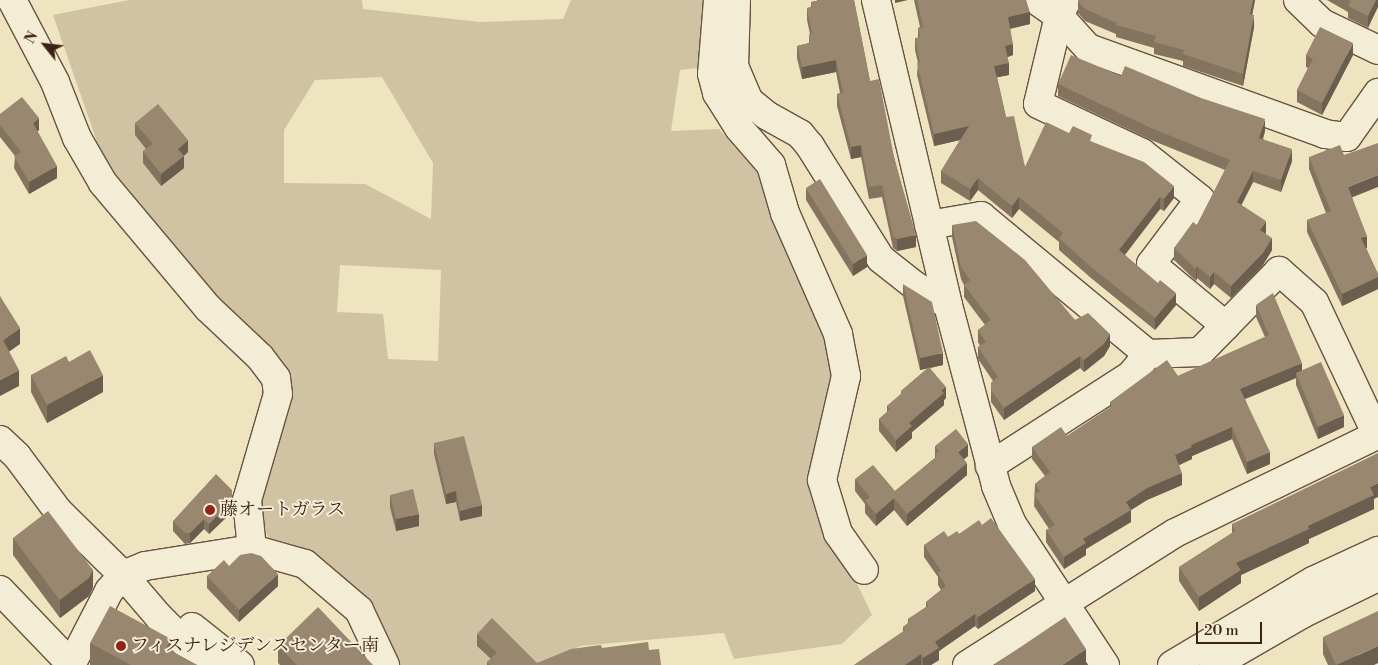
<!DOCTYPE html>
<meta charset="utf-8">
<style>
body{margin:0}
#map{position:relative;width:1378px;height:665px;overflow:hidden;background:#eee4c0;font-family:"Libre Bodoni","Noto Serif JP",serif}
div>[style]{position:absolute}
.green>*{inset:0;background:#d0c3a3}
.roads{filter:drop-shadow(1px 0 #695242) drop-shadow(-1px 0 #695242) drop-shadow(0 1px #695242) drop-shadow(0 -1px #695242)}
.minor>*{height:28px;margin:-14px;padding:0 14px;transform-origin:14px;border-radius:14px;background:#f4edd6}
.wall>*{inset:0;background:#84745f}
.shaded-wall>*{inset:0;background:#6b5e4e}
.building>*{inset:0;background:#99876f}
.dots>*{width:14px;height:14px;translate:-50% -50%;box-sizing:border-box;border:2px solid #f4edd6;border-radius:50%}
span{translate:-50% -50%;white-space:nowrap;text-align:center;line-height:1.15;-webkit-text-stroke:4px #f4edd6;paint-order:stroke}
.poi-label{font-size:18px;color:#3d2218}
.left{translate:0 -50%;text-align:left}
.north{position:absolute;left:20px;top:20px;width:50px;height:50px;-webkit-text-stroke:4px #f4edd6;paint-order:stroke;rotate:299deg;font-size:14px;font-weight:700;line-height:20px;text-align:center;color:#3d2218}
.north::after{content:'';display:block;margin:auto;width:18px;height:22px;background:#3d2218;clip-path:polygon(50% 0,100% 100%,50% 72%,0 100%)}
.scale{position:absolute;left:1196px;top:622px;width:66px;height:22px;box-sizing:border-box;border:2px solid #3d2218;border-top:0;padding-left:6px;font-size:15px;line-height:18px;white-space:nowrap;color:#3d2218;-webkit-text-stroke:4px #f4edd6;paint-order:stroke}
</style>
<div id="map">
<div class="green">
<div style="clip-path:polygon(evenodd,129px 0,362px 0,363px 9px,480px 22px,563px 19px,571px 0,710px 0,705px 67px,680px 70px,671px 131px,719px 129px,757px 172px,783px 224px,841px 376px,818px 482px,853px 575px,872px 615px,842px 644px,734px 659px,724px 633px,580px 646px,547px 665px,389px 665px,372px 628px,270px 545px,256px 496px,282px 404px,105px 165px,53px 15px,129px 0,382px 77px,433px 163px,431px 219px,365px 184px,284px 183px,284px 130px,315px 80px,382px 77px,129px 0,340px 265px,441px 270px,438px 361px,388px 359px,383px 314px,337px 312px,340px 265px)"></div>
</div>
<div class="roads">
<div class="minor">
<div style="left:12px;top:0;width:93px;rotate:62.3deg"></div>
<div style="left:55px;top:82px;width:60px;rotate:68.6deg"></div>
<div style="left:77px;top:138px;width:52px;rotate:60deg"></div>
<div style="left:103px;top:183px;width:163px;rotate:50deg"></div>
<div style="left:208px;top:308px;width:71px;rotate:43.3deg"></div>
<div style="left:260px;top:357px;width:26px;rotate:53deg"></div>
<div style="left:276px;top:378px;width:16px;rotate:83deg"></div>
<div style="left:278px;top:394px;width:110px;rotate:106.3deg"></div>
<div style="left:247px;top:500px;width:49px;rotate:84.2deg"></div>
<div style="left:718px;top:0;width:74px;rotate:94.6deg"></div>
<div style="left:712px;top:74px;width:20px;rotate:75deg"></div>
<div style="left:717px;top:93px;width:41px;rotate:57.8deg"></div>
<div style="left:739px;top:128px;width:49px;rotate:49.1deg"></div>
<div style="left:771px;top:165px;width:50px;rotate:73.7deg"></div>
<div style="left:785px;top:213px;width:132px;rotate:66.3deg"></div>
<div style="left:838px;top:334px;width:43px;rotate:79.2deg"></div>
<div style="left:846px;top:376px;width:107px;rotate:103deg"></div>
<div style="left:822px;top:480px;width:55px;rotate:73.2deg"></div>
<div style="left:838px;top:533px;width:45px;rotate:54.9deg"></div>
<div style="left:736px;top:0;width:66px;rotate:91.7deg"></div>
<div style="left:734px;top:66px;width:38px;rotate:67deg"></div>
<div style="left:749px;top:101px;width:22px;rotate:39deg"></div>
<div style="left:766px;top:115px;width:39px;rotate:29deg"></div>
<div style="left:800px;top:134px;width:16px;rotate:50deg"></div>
<div style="left:810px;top:146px;width:133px;rotate:57.9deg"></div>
<div style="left:881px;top:259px;width:42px;rotate:38.2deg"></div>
<div style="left:914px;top:285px;width:39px;rotate:30deg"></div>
<div style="left:876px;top:0;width:313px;rotate:76.7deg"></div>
<div style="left:948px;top:305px;width:187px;rotate:75.1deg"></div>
<div style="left:996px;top:486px;width:41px;rotate:67.2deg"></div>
<div style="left:1012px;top:524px;width:169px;rotate:56.6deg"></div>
<div style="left:1036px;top:0;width:28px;rotate:35deg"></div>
<div style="left:1059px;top:16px;width:43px;rotate:47.8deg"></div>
<div style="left:1088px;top:48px;width:252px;rotate:19.9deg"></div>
<div style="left:1325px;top:134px;width:22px;rotate:8deg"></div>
<div style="left:1347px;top:137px;width:54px;rotate:-54.8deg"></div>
<div style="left:1067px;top:0;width:18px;rotate:117deg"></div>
<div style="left:1059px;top:16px;width:90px;rotate:103.4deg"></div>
<div style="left:1038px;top:104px;width:115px;rotate:25.2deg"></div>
<div style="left:1142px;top:153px;width:74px;rotate:38.4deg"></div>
<div style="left:1200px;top:199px;width:81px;rotate:127deg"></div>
<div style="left:1151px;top:264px;width:97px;rotate:39.6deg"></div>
<div style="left:1298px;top:0;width:33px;rotate:44deg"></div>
<div style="left:1322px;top:23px;width:62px;rotate:25.7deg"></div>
<div style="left:929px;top:225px;width:53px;rotate:-9.8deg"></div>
<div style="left:981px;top:216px;width:217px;rotate:39.6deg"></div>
<div style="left:0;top:440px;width:23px;rotate:43deg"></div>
<div style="left:17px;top:456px;width:69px;rotate:53.3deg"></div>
<div style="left:58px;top:511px;width:91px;rotate:44.6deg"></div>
<div style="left:123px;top:575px;width:55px;rotate:49.4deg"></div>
<div style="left:159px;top:617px;width:68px;rotate:45deg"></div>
<div style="left:0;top:590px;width:103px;rotate:46.2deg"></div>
<div style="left:192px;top:627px;width:61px;rotate:38.4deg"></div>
<div style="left:71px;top:665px;width:83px;rotate:-62.8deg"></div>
<div style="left:109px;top:591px;width:21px;rotate:-49deg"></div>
<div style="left:123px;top:575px;width:24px;rotate:-22deg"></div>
<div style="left:145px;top:566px;width:108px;rotate:-9deg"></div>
<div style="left:252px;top:549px;width:55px;rotate:15.8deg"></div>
<div style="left:305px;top:564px;width:71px;rotate:40.4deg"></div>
<div style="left:359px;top:610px;width:61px;rotate:64.7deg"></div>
<div style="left:967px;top:665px;width:246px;rotate:-32.4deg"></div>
<div style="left:1175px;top:533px;width:225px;rotate:-25.9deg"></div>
<div style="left:1377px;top:435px;width:147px;rotate:-115.3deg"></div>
<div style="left:1314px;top:302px;width:47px;rotate:-138.5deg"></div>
<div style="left:1279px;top:271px;width:113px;rotate:134.3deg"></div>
<div style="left:1200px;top:352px;width:52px;rotate:177.8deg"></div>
<div style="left:1148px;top:354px;width:27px;rotate:129deg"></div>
<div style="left:1131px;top:375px;width:168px;rotate:147.2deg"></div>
<div style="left:1172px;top:665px;width:164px;rotate:-30.8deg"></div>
<div style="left:1313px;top:581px;width:72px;rotate:-24.8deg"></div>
<div style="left:1214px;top:665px;width:102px;rotate:-30.1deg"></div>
<div style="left:1302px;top:614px;width:85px;rotate:-26deg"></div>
</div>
</div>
<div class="wall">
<div style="clip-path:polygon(817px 0,854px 0,870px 81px,894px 157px,916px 247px,897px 251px,893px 248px,882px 197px,869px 199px,861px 157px,851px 159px,837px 106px,837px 94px,840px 93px,836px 72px,802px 79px,797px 58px,797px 46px,809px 43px,809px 35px,810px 34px,807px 20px,807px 8px,811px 7px,811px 2px,817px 1px)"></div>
<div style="clip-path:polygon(914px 0,1026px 0,1030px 24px,1010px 29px,1013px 55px,1007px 57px,1009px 75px,997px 77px,1006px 117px,1025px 167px,1069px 133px,1092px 142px,1174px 198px,1164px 211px,1160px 209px,1125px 255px,1176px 305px,1155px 330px,1091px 278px,1059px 250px,1059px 242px,1019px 209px,1012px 218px,978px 190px,970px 201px,941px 183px,941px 171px,960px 140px,934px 146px,917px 75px,918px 63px,915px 50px,915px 38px,918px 38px,918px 28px,920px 27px)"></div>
<div style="clip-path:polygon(1255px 0,1252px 15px,1254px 27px,1243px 86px,1183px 66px,1183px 61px,1154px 54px,1154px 48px,1116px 37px,1116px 34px,1085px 21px,1078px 13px,1078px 1px)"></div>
<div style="clip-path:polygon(1327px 0,1378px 0,1368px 28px,1348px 18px,1348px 12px)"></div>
<div style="clip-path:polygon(1306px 55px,1353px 55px,1322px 115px,1297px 102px,1297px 90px,1308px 68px,1306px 67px)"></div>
<div style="clip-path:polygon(1121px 76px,1265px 131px,1263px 139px,1292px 161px,1281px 192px,1253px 182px,1241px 205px,1266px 233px,1265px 234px,1272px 250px,1263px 265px,1231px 298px,1214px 284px,1210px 289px,1197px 278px,1196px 281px,1174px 260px,1174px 248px,1197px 225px,1225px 170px,1151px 140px,1058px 96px,1058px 84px)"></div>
<div style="clip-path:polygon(0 114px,39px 130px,37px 131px,57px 178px,29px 194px,14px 168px,15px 156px,0 137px)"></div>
<div style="clip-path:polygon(135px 123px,188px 152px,184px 156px,184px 168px,161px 186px,143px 163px,143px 151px,146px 149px,135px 135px)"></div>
<div style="clip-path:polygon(1309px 157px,1352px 197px,1367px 248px,1366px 248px,1378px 274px,1378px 289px,1342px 306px,1307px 232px,1307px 220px,1326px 213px,1309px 169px)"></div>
<div style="clip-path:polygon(806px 188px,867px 267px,853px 276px,806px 200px)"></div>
<div style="clip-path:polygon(952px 225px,1075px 320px,1110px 346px,1104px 356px,1084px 372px,1080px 368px,1004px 420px,991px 402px,991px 383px,993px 381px,978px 359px,978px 347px,980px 346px,978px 342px,978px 330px,985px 325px,964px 297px,964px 285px,961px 279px,952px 237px)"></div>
<div style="clip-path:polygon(903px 284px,943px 365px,930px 368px,946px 398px,944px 400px,944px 405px,912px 432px,912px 438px,896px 452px,879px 431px,879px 419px,887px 412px,887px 406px,901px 394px,901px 391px,928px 368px,920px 370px,903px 296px)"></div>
<div style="clip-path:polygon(1256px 305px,1302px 370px,1344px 427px,1318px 439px,1296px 385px,1296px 378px,1245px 399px,1270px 464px,1247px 474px,1232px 439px,1192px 456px,1192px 459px,1179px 465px,1182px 485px,1147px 500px,1131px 510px,1131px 522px,1086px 549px,1086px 555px,1064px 569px,1046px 542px,1046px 530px,1049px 529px,1034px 506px,1035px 484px,1045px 476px,1032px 459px,1032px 447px,1067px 436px,1110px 408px,1110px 402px,1178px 376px,1265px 337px,1256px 317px)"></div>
<div style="clip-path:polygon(69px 362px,103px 392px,47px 423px,31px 392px,31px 375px)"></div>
<div style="clip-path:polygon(434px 443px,482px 516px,460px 521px,456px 502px,446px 504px,434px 454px)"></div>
<div style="clip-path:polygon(935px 446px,968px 456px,964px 459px,967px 475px,907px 526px,894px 510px,876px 526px,865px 513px,865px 504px,855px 491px,855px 479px,895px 491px,935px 458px)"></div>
<div style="clip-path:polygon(390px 495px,419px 526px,396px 531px,390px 507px)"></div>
<div style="clip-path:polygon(1374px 499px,1374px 509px,1309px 539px,1309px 543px,1241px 575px,1241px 583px,1199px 611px,1179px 581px,1179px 567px,1232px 533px,1232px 524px)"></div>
<div style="clip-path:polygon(232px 512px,209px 534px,204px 529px,190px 543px,185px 544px,173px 531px,173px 521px)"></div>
<div style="clip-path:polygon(982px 525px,1035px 591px,978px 629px,975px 626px,939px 651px,939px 660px,931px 665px,854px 665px,903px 632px,903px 627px,908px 623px,908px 619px,926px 607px,926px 602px,941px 590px,938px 585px,938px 577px,924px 557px,924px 545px,948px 537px,959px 534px)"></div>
<div style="clip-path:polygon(13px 538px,93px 587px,89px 596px,60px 618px,13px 555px)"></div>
<div style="clip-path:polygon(229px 566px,278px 586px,239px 622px,207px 588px,207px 576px)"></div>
<div style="clip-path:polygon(477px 634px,537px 663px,602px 648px,649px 650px,661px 665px,487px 665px,487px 662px,491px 659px,477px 646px)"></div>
<div style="clip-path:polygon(1323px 637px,1374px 665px,1328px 665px,1323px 654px)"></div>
<div style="clip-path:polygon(90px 643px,171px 651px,197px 665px,90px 665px)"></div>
<div style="clip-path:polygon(278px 646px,373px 665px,280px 665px,278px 663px)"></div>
</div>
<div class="shaded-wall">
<div style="clip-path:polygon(895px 0,908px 0,895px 3px)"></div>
<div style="clip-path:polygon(1253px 0,1255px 0,1250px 26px,1250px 14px)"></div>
<div style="clip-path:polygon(1376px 0,1378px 0,1378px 7px,1368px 28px,1368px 16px)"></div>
<div style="clip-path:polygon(1030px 12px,1030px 24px,1008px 29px,1008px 17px)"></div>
<div style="clip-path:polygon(1254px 15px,1254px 27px,1243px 86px,1243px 74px)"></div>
<div style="clip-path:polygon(1353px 43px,1353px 55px,1322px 115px,1322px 103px)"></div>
<div style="clip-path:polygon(1013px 44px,1013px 55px,1005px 58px,1005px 46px)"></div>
<div style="clip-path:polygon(836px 60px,836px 72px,802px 79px,802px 67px)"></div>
<div style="clip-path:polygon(1009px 63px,1009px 75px,994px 78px,994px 66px)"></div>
<div style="clip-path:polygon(39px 118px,39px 130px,33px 135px,33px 123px)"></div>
<div style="clip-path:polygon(1265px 119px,1265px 131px,1259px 150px,1259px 138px)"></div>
<div style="clip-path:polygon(969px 126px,969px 138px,934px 146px,934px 134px)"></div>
<div style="clip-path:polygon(188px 140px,188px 152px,182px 157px,184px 156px,184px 168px,161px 186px,161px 174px,178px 149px)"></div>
<div style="clip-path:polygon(861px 145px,861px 157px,851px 159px,851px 147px)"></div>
<div style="clip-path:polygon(1292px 149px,1292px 161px,1281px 192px,1281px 180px)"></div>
<div style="clip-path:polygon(57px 166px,57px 178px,29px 194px,29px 182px)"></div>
<div style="clip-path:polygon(1253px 171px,1253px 182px,1237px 214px,1237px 202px)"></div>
<div style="clip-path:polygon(1378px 175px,1378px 187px,1348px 199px,1348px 187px)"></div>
<div style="clip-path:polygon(978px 178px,978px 190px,970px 201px,970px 189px)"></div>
<div style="clip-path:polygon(1174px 186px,1174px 198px,1164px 211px,1164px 199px)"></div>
<div style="clip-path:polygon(1019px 197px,1019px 209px,1012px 218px,1012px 206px)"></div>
<div style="clip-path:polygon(1160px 197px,1160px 209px,1119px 262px,1119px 250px)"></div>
<div style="clip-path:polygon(1266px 221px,1266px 233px,1260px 242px,1260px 230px)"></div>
<div style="clip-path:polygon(916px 235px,916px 247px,897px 251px,897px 239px)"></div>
<div style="clip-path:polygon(1367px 236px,1367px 248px,1361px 250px,1361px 238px)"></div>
<div style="clip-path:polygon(1272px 238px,1272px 250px,1263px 265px,1231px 298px,1231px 286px)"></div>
<div style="clip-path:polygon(867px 255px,867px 267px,853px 276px,853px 264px)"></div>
<div style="clip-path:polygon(1197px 266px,1197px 278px,1196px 281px,1196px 269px)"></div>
<div style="clip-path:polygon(1214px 272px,1214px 284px,1210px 289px,1210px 277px)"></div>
<div style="clip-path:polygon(1378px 277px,1378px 289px,1342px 306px,1342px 294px)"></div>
<div style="clip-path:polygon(1176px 293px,1176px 305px,1155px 330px,1155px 318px)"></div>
<div style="clip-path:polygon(20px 328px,20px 344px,3px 356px,3px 340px)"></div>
<div style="clip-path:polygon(1110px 334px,1110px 346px,1104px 356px,1084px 372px,1084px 360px)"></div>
<div style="clip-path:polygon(943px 353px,943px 365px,920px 370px,920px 358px)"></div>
<div style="clip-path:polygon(1080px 356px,1080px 368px,1004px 420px,1004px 408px)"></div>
<div style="clip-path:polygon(1302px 363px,1302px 375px,1296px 373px,1296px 378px,1240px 401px,1240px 389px)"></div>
<div style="clip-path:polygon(19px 370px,19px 386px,0 396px,0 380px)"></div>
<div style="clip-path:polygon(103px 375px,103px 392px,47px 423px,47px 405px)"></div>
<div style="clip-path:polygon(946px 387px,946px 398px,944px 400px,944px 405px,912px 432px,912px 438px,896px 452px,896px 440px,909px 423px,941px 390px)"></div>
<div style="clip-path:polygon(1344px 415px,1344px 427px,1318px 439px,1318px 427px)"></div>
<div style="clip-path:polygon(1232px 427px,1232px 439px,1192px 456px,1192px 459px,1175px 467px,1175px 455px,1191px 445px)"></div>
<div style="clip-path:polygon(968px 444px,968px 456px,958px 464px,958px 452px)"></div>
<div style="clip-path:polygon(1270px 452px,1270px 464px,1247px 474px,1247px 462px)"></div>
<div style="clip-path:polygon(967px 463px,967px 475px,907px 526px,907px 514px)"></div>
<div style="clip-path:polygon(1182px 473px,1182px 485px,1147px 500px,1131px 510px,1131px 522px,1086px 549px,1086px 555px,1064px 569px,1064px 557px,1083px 539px,1126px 502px,1147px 488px)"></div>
<div style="clip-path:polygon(1378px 483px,1378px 497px,1374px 499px,1374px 509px,1309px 539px,1309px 543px,1241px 575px,1241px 583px,1199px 611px,1199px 597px,1236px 563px,1308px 526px,1370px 487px)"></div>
<div style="clip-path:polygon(456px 491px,456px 502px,446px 504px,446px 494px)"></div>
<div style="clip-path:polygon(894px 498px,894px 510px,876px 526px,876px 514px)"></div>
<div style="clip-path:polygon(232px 501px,232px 512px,209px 534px,209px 524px)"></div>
<div style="clip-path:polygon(482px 505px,482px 516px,460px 521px,460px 511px)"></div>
<div style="clip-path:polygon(419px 514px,419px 526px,396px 531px,396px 519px)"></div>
<div style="clip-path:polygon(204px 519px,204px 529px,190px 543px,190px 533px)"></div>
<div style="clip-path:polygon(93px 570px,93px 587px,89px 596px,60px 618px,60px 600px)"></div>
<div style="clip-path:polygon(278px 574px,278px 586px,239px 622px,239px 610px)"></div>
<div style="clip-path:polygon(1035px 579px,1035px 591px,978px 629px,978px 617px)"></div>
<div style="clip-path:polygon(975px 614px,975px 626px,939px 651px,939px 660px,931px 665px,923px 665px,923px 658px,935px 642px)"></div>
<div style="clip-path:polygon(171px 639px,171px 662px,166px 648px)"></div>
<div style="clip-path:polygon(1378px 646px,1378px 663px,1374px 665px,1337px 665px)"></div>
<div style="clip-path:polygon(1086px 649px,1086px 665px,1062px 665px)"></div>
<div style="clip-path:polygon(921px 654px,921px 665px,905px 665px)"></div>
</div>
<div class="building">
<div style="clip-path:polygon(820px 0,854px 0,870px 81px,879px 79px,894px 157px,916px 235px,897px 239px,893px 236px,882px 185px,869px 187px,861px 145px,851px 147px,837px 94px,843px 93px,836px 60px,802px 67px,797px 46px,810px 43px,809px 35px,812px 34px,807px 8px,812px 7px,811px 2px)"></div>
<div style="clip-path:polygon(917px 0,1026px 0,1030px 12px,1008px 17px,1013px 44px,1005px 46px,1009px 63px,994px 66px,1006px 117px,1014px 116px,1025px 167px,1046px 122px,1069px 133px,1073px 126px,1092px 135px,1090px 141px,1144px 162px,1174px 186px,1164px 199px,1160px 197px,1119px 250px,1158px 283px,1160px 280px,1176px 293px,1155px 318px,1091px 267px,1059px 238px,1063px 233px,1019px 197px,1012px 206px,978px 178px,970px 189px,941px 171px,969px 126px,934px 134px,917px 63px,920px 62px,915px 38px,920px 37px,918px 28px,923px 27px)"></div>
<div style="clip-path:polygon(1078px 0,1253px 0,1250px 14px,1254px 15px,1243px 74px,1183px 54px,1184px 50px,1154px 42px,1156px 36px,1116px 25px,1117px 23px,1085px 9px,1078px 1px)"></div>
<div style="clip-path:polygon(1348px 0,1376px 0,1368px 16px,1348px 6px,1351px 1px)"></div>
<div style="clip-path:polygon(1320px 27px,1353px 43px,1322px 103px,1297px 90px,1313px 59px,1306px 55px)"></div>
<div style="clip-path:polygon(1071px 55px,1121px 76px,1125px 66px,1201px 98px,1265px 119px,1259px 138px,1292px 149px,1281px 180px,1253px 171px,1237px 202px,1266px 221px,1260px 230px,1272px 238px,1263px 253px,1231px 286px,1214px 272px,1210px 277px,1197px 266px,1196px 269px,1174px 248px,1193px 222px,1197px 225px,1230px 160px,1151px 128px,1058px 84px)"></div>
<div style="clip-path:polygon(22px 97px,39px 118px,33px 123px,57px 166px,29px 182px,14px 156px,21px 152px,0 125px,0 114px)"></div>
<div style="clip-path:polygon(158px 104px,188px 140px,178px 149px,184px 156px,161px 174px,143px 151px,153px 144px,135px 123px)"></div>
<div style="clip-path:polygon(1378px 143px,1378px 175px,1348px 187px,1367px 236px,1361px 238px,1378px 274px,1378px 277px,1342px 294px,1307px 220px,1331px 211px,1309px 157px,1340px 145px,1344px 155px)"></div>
<div style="clip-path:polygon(820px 179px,867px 255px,853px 264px,806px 188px)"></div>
<div style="clip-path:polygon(976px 221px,1025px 260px,1075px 320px,1088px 313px,1110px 334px,1104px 344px,1084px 360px,1080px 356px,1004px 408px,991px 390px,991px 383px,998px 377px,978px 347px,986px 342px,978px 330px,991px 320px,964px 285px,970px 280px,961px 267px,952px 225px)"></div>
<div style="clip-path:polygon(903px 284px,932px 302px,943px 353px,920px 358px)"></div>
<div style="clip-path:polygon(1273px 293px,1302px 363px,1240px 389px,1270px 452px,1247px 462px,1232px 427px,1191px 445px,1192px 447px,1175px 455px,1182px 473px,1147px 488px,1126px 502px,1131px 510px,1083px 539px,1086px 543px,1064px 557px,1046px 530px,1055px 525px,1034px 494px,1040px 491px,1035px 484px,1050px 472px,1032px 447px,1061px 427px,1067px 436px,1112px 406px,1110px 402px,1167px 360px,1178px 376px,1269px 335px,1256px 305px)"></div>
<div style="clip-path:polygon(0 296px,20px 328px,3px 340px,19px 370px,0 380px)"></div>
<div style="clip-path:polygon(90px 350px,103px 375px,47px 405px,31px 375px,66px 356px,69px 362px)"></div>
<div style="clip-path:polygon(1321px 362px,1344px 415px,1318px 427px,1296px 373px)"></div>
<div style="clip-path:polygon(929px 367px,946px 387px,941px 390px,944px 393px,909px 423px,912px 426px,896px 440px,879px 419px,890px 409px,887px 406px,902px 393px,901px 391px)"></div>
<div style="clip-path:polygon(956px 429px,968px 444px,958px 452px,967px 463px,907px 514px,894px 498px,876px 514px,865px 501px,870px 497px,855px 479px,873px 465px,895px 491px,937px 456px,935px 454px,939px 451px,935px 446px)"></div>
<div style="clip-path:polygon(464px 436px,482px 505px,460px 511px,456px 491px,446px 494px,434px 443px)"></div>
<div style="clip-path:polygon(1378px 453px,1378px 483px,1370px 487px,1374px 495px,1308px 526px,1309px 529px,1236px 563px,1241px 570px,1199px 597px,1179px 567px,1235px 531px,1232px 524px)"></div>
<div style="clip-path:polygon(216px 474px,232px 490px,232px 501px,209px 524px,204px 519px,190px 533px,185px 533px,173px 521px)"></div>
<div style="clip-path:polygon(413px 489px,419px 514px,396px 519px,390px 495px)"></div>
<div style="clip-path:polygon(48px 511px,93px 570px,89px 578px,60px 600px,13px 538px)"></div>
<div style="clip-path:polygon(991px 518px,1035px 579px,978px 617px,975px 614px,935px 642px,939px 648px,923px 658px,921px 654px,905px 665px,854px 665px,905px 630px,903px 627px,910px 622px,908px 619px,928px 606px,926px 602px,946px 586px,938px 573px,941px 571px,924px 545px,944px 531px,948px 537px,957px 531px,959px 534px,979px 520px,982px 525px)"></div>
<div style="clip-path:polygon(251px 553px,261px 556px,278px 574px,239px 610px,207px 576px,224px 560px,229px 566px,240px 555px)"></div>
<div style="clip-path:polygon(110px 606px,171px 639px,166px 648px,197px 665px,131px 665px,90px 643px)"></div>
<div style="clip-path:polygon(318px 607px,373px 665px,297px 665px,278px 646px)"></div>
<div style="clip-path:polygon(1378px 611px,1378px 646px,1336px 665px,1323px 637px)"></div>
<div style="clip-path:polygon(1065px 617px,1086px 649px,1062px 665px,994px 665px)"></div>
<div style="clip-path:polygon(492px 618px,537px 663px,571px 649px,601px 645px,602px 648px,648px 642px,649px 650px,659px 649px,661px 665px,490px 665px,487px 662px,497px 653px,477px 634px)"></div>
</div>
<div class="dots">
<div style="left:210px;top:510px;background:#8f2418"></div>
<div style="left:121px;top:646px;background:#8f2418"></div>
</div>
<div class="poi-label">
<span class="left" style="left:220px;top:510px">藤オートガラス</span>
<span class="left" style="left:131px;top:646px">フィスナレジデンスセンター南</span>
</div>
<div class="north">N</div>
<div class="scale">20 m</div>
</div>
